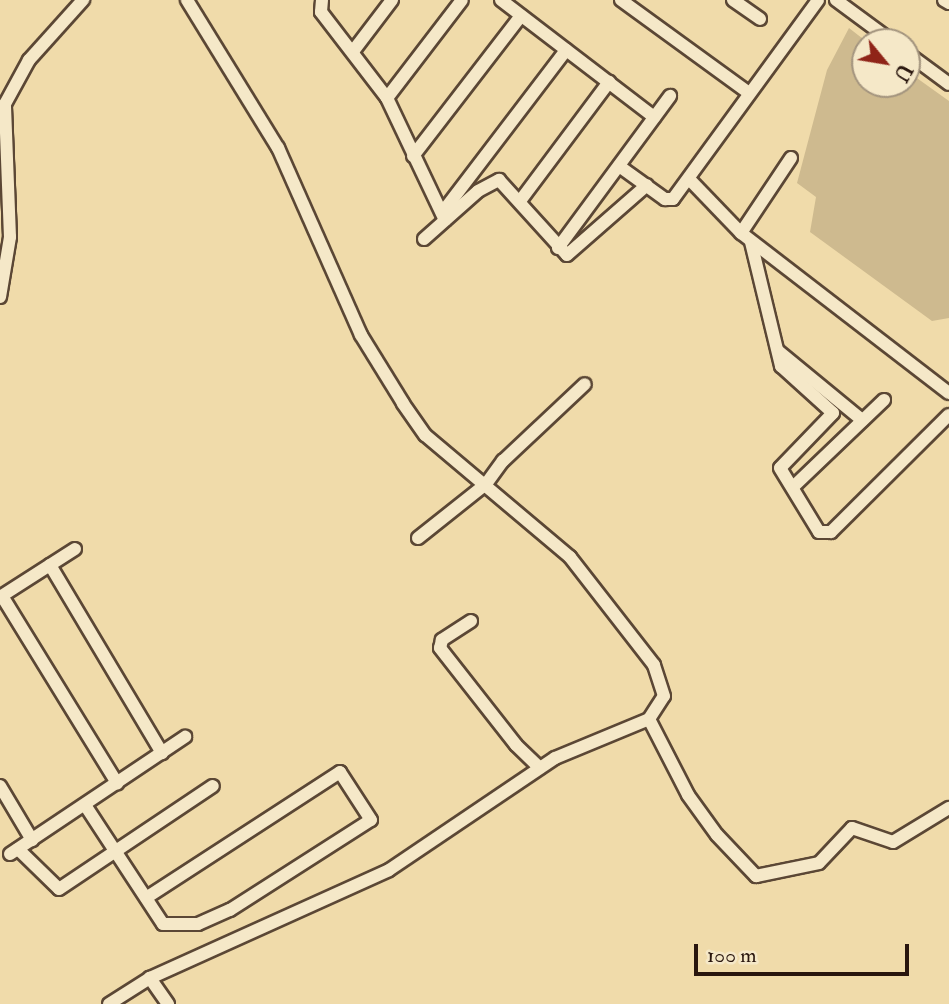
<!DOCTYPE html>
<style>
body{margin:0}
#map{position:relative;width:949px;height:1004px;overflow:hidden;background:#f0dbaa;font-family:"IM FELL Double Pica",serif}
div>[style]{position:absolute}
.green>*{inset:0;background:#ceba8f}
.roads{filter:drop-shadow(2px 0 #5b4735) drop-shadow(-2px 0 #5b4735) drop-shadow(0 2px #5b4735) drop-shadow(0 -2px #5b4735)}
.minor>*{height:12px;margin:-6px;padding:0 6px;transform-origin:6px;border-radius:6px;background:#f5e8c8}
span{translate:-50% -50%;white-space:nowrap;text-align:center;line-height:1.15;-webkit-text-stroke:5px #f5e8c8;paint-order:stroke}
.north{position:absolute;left:851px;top:28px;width:70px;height:70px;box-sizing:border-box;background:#f5e8c8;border:2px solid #a3947e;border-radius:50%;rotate:120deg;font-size:19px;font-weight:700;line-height:28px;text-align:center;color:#29160e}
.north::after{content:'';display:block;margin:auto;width:24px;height:32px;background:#8f2418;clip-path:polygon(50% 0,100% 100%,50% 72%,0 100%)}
.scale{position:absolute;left:694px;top:944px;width:215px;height:32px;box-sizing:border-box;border:4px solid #29160e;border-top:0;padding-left:9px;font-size:21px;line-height:24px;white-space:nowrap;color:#29160e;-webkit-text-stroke:5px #f5e8c8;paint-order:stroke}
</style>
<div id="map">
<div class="green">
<div style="clip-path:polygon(849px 28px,867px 42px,865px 84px,907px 84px,907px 71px,949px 101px,949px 318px,932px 321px,810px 232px,816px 197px,797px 183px,827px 70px)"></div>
</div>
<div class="roads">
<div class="minor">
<div style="left:322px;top:0;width:12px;rotate:95deg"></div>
<div style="left:321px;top:12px;width:108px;rotate:52.5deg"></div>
<div style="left:387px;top:98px;width:135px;rotate:64.6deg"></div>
<div style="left:501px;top:0;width:193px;rotate:37.4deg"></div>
<div style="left:621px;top:0;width:158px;rotate:36deg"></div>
<div style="left:733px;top:0;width:33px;rotate:35deg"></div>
<div style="left:836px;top:0;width:71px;rotate:36.4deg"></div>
<div style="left:944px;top:0;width:6px;rotate:31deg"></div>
<div style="left:354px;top:50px;width:63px;rotate:-52.8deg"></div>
<div style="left:907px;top:53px;width:52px;rotate:36.4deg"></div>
<div style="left:387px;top:98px;width:123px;rotate:-52.6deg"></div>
<div style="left:413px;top:156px;width:177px;rotate:-52.4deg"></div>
<div style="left:791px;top:158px;width:90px;rotate:123.7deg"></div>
<div style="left:741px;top:233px;width:262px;rotate:37.6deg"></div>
<div style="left:619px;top:166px;width:57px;rotate:35.7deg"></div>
<div style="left:665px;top:199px;width:8px"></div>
<div style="left:673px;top:199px;width:246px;rotate:-53.9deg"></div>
<div style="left:690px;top:180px;width:74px;rotate:46.1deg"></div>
<div style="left:520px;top:201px;width:149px;rotate:-53.2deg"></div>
<div style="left:442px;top:213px;width:205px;rotate:-52.7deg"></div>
<div style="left:424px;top:239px;width:72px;rotate:-41.6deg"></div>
<div style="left:478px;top:191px;width:24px;rotate:-28deg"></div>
<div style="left:499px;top:180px;width:101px;rotate:47.8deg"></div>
<div style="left:567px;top:255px;width:106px;rotate:-41.2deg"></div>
<div style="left:751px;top:242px;width:128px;rotate:76.4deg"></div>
<div style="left:781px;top:366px;width:70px;rotate:42.1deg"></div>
<div style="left:833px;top:413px;width:76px;rotate:133.9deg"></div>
<div style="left:780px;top:468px;width:75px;rotate:58.6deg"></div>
<div style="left:819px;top:532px;width:12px"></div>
<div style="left:831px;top:532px;width:166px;rotate:-44.8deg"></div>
<div style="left:558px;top:248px;width:189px;rotate:-53.6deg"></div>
<div style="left:0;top:297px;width:61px;rotate:-80.5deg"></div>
<div style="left:10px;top:237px;width:133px;rotate:-92.2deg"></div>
<div style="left:5px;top:104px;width:50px;rotate:-61.4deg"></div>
<div style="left:29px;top:60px;width:81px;rotate:-48deg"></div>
<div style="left:778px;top:351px;width:109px;rotate:39.4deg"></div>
<div style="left:793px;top:487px;width:126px;rotate:-43.7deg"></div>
<div style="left:418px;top:538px;width:87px;rotate:-38.5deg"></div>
<div style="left:486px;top:484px;width:29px;rotate:-54deg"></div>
<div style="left:503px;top:461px;width:112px;rotate:-43.2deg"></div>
<div style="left:50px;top:565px;width:219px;rotate:59.2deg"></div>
<div style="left:2px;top:596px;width:220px;rotate:58.4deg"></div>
<div style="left:0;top:597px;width:89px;rotate:-32.6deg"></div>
<div style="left:471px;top:621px;width:35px;rotate:147deg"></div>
<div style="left:442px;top:640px;width:8px;rotate:104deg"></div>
<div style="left:440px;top:648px;width:123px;rotate:51.9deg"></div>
<div style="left:516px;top:745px;width:33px;rotate:44deg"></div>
<div style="left:649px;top:719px;width:85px;rotate:62.8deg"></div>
<div style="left:688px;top:795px;width:49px;rotate:54.1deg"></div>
<div style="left:717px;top:835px;width:57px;rotate:46.4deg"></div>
<div style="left:756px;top:876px;width:64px;rotate:-11.7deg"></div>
<div style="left:819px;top:863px;width:48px;rotate:-46.7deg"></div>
<div style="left:852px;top:828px;width:43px;rotate:18.9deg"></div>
<div style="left:893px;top:842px;width:66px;rotate:-31.3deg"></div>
<div style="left:0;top:786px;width:63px;rotate:59.3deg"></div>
<div style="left:85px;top:805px;width:142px;rotate:56.8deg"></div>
<div style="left:163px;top:924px;width:35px"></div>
<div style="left:198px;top:924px;width:35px;rotate:-24deg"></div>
<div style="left:230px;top:910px;width:167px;rotate:-32.6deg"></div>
<div style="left:371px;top:820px;width:57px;rotate:-122.9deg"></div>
<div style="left:340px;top:772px;width:231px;rotate:147deg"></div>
<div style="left:18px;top:849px;width:57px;rotate:44.3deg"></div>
<div style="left:59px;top:889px;width:185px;rotate:-33.8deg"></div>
<div style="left:10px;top:854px;width:211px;rotate:-33.8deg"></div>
<div style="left:109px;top:1004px;width:49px;rotate:-32.4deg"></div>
<div style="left:168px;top:1004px;width:32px;rotate:-125deg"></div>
<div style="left:150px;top:978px;width:262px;rotate:-24.3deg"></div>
<div style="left:389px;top:870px;width:200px;rotate:-34deg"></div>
<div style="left:555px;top:758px;width:102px;rotate:-22.5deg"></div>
<div style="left:649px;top:719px;width:27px;rotate:-57deg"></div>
<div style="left:664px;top:696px;width:33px;rotate:-108deg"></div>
<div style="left:654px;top:665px;width:137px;rotate:-127.9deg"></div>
<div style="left:570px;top:557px;width:189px;rotate:-139.9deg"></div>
<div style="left:425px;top:435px;width:39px;rotate:-125deg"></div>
<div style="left:403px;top:403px;width:80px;rotate:-121.7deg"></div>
<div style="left:361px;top:335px;width:205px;rotate:-113.9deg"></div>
<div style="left:278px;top:148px;width:174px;rotate:-121.6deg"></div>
</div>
</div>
<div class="north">U</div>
<div class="scale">100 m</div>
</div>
